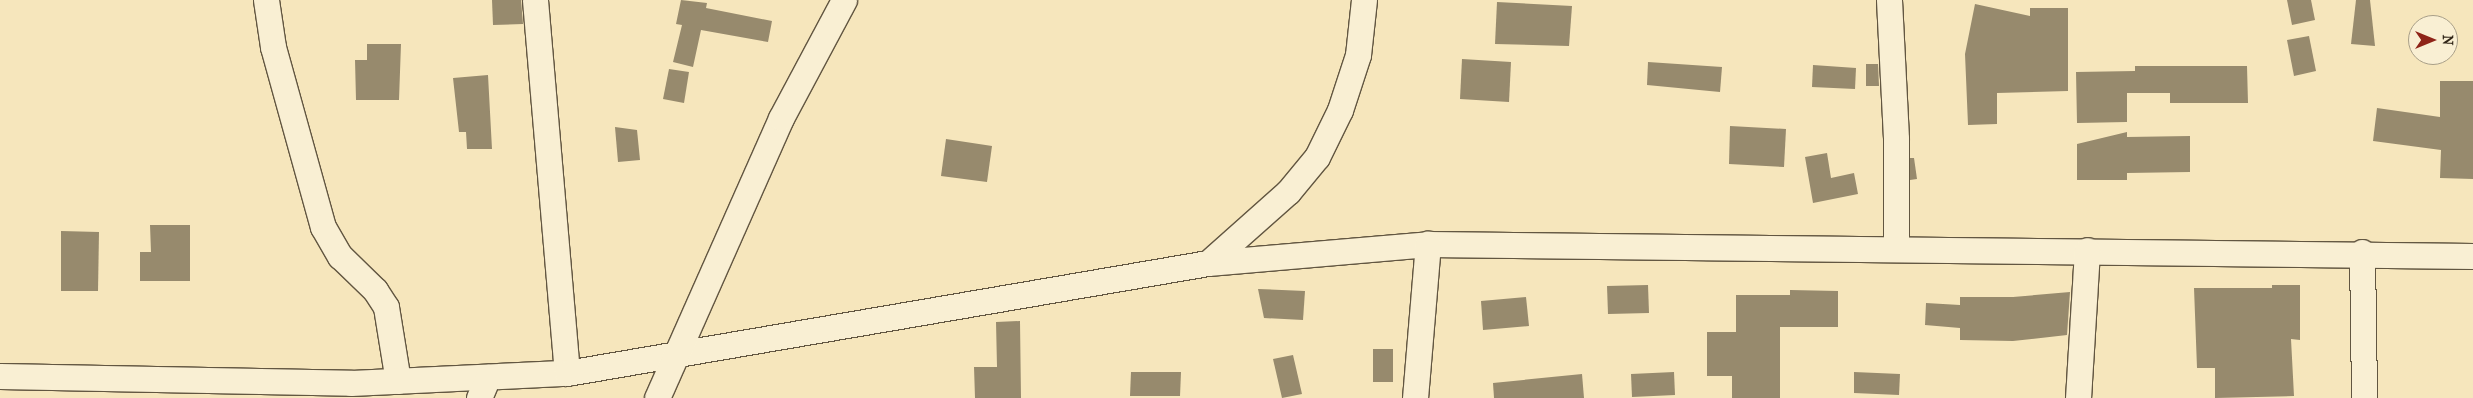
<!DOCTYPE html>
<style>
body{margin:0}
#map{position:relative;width:2473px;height:398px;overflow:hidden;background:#f6e6bc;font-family:"IM FELL French Canon",serif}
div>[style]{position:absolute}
.building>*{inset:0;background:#978a6d}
.roads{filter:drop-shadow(1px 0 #625641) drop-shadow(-1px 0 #625641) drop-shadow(0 1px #625641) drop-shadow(0 -1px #625641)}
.minor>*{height:25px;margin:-12.5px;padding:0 12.5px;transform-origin:12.5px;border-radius:12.5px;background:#f9efd3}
span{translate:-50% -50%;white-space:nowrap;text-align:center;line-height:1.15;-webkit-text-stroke:4px #f9efd3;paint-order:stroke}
.north{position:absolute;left:2408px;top:15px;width:50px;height:50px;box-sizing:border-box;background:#f9efd3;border:1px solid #a99f88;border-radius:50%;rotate:90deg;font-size:14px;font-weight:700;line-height:20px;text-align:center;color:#312618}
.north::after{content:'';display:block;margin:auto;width:18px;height:22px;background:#8f2418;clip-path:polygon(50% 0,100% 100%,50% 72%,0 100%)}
</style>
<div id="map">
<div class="building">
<div style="clip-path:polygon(492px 0,521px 0,523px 24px,493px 25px)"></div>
<div style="clip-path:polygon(681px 0,707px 3px,706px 8px,772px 21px,768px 42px,701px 30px,693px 67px,673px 62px,682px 25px,676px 24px)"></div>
<div style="clip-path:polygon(2287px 0,2311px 0,2315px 20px,2292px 25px)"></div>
<div style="clip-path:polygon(2356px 0,2370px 0,2375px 46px,2351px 44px)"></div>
<div style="clip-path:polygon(1497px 2px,1572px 6px,1569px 46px,1495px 44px)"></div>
<div style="clip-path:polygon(1975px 4px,2030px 16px,2030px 8px,2068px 8px,2068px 91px,1997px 93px,1997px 124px,1968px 125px,1965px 54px)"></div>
<div style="clip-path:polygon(2309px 36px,2316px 71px,2294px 76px,2287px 40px)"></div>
<div style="clip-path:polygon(367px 44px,401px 44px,399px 100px,356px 100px,355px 60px,367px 60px)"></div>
<div style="clip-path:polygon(1462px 59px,1511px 62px,1509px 102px,1460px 99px)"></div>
<div style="clip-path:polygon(1648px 62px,1722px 67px,1720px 92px,1647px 85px)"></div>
<div style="clip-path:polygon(1866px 64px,1878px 64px,1879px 86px,1866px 86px)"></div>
<div style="clip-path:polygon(1813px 65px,1856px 68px,1855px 89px,1812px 87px)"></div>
<div style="clip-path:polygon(2135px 66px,2247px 66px,2248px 103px,2170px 103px,2170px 93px,2127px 93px,2127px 122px,2077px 123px,2076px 72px,2135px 71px)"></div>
<div style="clip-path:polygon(669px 69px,689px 72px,684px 103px,663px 99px)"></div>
<div style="clip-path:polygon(488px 75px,492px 149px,467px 149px,466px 132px,459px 132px,453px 78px)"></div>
<div style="clip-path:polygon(2440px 81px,2473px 81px,2473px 179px,2440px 178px,2441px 150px,2373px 141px,2377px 108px,2440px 117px)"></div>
<div style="clip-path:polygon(1730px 126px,1786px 129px,1784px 167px,1729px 164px)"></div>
<div style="clip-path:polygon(615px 127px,637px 130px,640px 160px,618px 162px)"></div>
<div style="clip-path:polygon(2127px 132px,2127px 137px,2190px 136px,2190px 172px,2127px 173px,2127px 180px,2077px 180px,2077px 144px)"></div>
<div style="clip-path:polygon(946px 139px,992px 146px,987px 182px,941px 176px)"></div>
<div style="clip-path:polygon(1827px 153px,1831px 178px,1854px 173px,1858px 194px,1813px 203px,1805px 157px)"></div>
<div style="clip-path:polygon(1910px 158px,1914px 158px,1917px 179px,1910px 180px)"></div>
<div style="clip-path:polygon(150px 225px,190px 225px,190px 281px,140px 281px,140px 252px,151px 252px)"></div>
<div style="clip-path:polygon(61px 231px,99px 232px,98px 291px,61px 291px)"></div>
<div style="clip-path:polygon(1648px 285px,1649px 313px,1608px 314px,1607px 286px)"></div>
<div style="clip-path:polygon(2272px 285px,2300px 285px,2300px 340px,2291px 339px,2294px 396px,2215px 398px,2215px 368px,2197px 368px,2194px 288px,2272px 288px)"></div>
<div style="clip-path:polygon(1258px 289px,1305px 291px,1303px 320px,1264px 318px)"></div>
<div style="clip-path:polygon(1790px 290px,1838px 291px,1838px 327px,1780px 327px,1780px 398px,1732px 398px,1732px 376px,1707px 376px,1707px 332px,1736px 332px,1736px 295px,1790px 295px)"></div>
<div style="clip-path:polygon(2070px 292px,2067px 335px,2013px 341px,1960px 340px,1960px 328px,1925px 325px,1926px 303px,1960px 305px,1960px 297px,2013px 297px)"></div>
<div style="clip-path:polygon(1526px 297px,1529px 326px,1483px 330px,1481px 301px)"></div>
<div style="clip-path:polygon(1020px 321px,1021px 398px,975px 398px,974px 367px,997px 367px,996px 322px)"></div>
<div style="clip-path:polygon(1373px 349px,1393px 349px,1393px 382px,1373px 382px)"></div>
<div style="clip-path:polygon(1293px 355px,1302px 394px,1282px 398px,1273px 359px)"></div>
<div style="clip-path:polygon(1131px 372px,1181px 372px,1180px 396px,1130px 396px)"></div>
<div style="clip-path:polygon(1674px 372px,1675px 395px,1632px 397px,1631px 374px)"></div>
<div style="clip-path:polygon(1854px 372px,1900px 374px,1899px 395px,1854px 393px)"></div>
<div style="clip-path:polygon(1582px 374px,1584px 398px,1494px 398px,1493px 383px)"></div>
</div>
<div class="roads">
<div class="minor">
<div style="left:266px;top:0;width:48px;rotate:81.5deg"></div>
<div style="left:273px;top:47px;width:187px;rotate:74.5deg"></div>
<div style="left:323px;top:227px;width:34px;rotate:60deg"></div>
<div style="left:340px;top:256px;width:49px;rotate:44.2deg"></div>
<div style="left:375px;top:290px;width:20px;rotate:57deg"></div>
<div style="left:386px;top:307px;width:75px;rotate:80.8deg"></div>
<div style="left:535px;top:0;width:374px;rotate:85.1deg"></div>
<div style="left:1889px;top:0;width:139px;rotate:87.1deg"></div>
<div style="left:1896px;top:139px;width:109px;rotate:90deg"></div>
<div style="left:2362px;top:252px;width:146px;rotate:89.2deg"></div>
<div style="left:1208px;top:263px;width:107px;rotate:-41.6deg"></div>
<div style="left:1288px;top:192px;width:45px;rotate:-50.4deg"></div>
<div style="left:1317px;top:157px;width:52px;rotate:-63.9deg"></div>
<div style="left:1340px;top:110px;width:58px;rotate:-71.9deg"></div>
<div style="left:1358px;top:55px;width:55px;rotate:-83.8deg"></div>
<div style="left:0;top:376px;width:351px;rotate:1.1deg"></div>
<div style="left:351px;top:383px;width:216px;rotate:-2.7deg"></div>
<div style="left:567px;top:373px;width:650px;rotate:-9.74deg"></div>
<div style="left:1208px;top:263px;width:221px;rotate:-4.9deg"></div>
<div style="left:1428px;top:244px;width:1045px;rotate:0.66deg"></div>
<div style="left:479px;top:398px;width:23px;rotate:-67deg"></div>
<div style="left:657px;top:398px;width:306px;rotate:-66.1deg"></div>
<div style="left:781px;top:118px;width:134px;rotate:-61.9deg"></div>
<div style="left:1415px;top:398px;width:155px;rotate:-85.2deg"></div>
<div style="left:2078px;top:398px;width:148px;rotate:-86.5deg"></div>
</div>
</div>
<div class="north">N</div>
</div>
